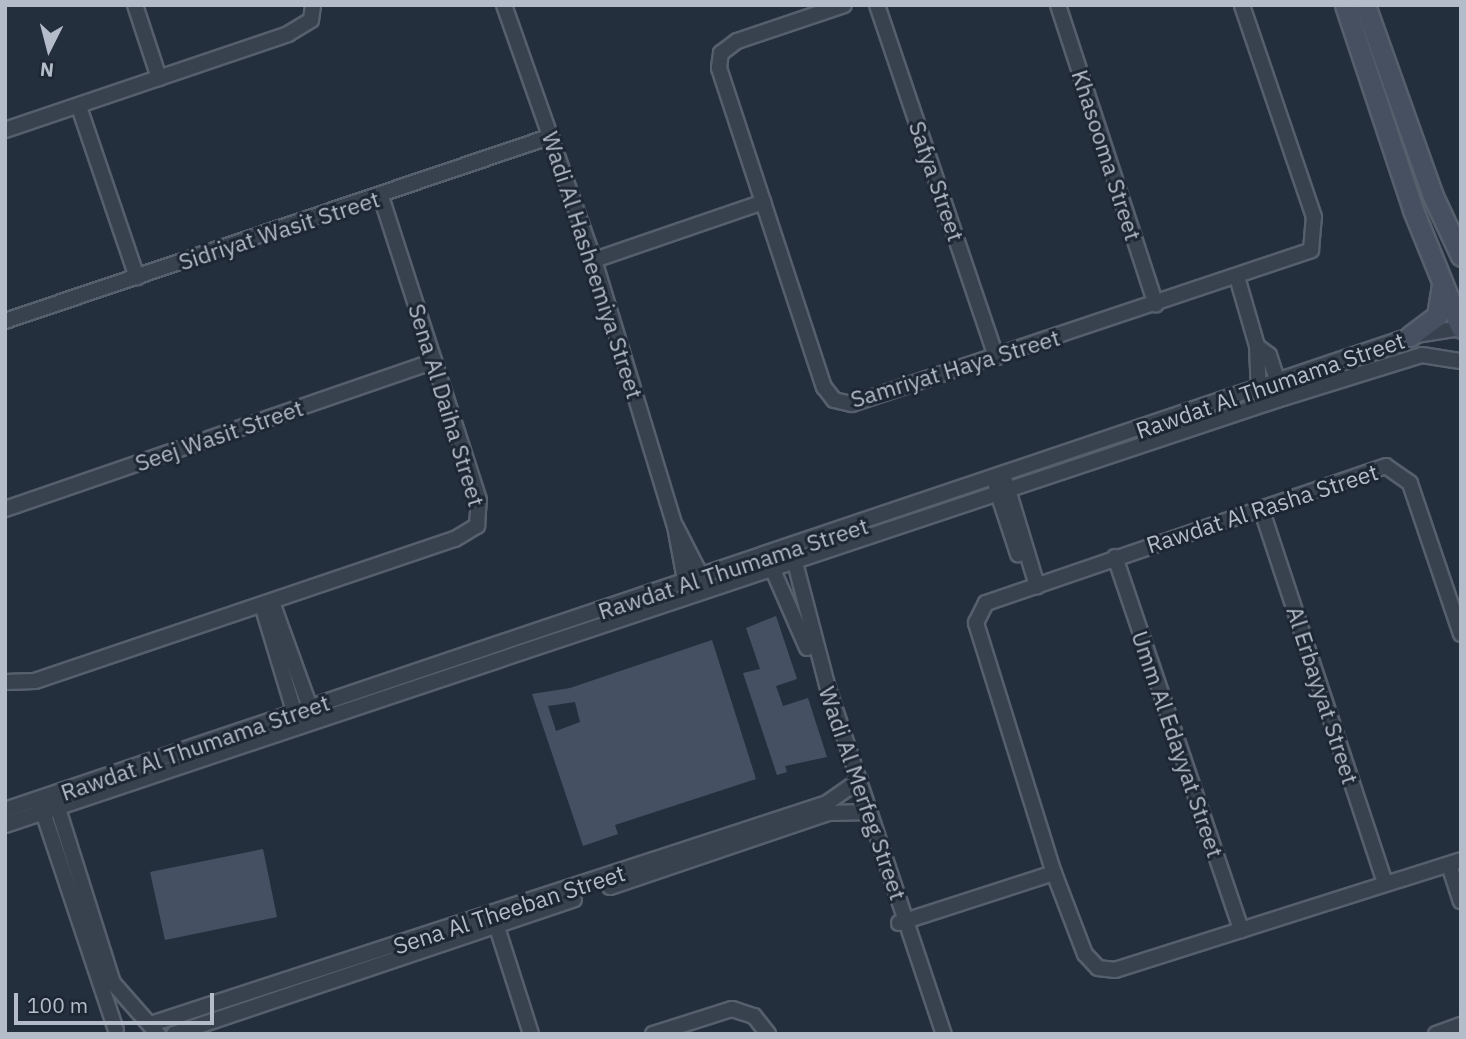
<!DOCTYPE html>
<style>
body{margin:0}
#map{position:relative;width:1466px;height:1039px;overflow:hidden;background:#242f3e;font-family:"IBM Plex Sans",sans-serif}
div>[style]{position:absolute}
.building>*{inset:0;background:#455162}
.roads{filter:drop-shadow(2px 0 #565f6c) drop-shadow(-2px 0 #565f6c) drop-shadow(0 2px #565f6c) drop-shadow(0 -2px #565f6c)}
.street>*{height:14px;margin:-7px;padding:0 7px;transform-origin:7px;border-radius:7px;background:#38414e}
.secondary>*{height:19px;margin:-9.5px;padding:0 9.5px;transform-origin:9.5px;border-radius:9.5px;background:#465061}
span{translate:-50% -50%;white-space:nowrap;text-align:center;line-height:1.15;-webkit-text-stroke:6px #1d2633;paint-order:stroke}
.street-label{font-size:23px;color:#b4bcc9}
.frame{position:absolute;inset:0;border:7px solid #b4bcc9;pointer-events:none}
.north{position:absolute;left:14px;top:14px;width:70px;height:70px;-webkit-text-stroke:5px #1d2633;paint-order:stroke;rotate:186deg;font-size:19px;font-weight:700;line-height:28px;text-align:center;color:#b4bcc9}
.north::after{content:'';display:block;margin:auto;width:24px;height:32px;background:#b4bcc9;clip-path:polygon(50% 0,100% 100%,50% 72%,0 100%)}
.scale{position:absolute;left:14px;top:993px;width:200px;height:32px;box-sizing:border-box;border:4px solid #b4bcc9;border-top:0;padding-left:9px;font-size:21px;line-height:24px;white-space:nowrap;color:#b4bcc9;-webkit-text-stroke:5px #1d2633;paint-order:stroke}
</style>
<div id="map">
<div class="building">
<div style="clip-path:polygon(776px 616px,797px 679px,776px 686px,783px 706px,808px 698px,827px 757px,785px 766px,787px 772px,777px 775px,743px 673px,760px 669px,746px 628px)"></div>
<div style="clip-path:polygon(evenodd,712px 640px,756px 779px,615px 825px,618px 834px,583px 846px,532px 694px,570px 688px,712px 640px,575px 702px,580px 722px,556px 731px,548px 706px,575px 702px)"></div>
<div style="clip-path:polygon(263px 849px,277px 917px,165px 940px,150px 872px)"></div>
</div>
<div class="roads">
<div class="street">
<div style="left:135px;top:5px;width:77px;rotate:71.8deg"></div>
<div style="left:504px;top:5px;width:270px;rotate:70.6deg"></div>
<div style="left:594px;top:260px;width:278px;rotate:73.1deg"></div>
<div style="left:675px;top:526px;width:66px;rotate:79.5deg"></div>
<div style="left:844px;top:5px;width:113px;rotate:161.4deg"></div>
<div style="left:737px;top:41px;width:20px;rotate:143deg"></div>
<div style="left:721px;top:53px;width:15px;rotate:98deg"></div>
<div style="left:719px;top:68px;width:336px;rotate:71.8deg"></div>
<div style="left:824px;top:387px;width:16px;rotate:52deg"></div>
<div style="left:834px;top:400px;width:18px;rotate:13deg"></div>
<div style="left:852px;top:404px;width:484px;rotate:-18.5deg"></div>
<div style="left:1311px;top:250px;width:33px;rotate:-85deg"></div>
<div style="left:1314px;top:217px;width:224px;rotate:-108.8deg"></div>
<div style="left:877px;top:5px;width:372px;rotate:71.3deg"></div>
<div style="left:1058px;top:5px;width:315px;rotate:71.9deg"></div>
<div style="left:79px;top:107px;width:180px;rotate:71.2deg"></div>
<div style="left:5px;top:130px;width:299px;rotate:-18.7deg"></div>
<div style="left:288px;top:34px;width:27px;rotate:-31deg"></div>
<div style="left:311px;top:20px;width:15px;rotate:-82deg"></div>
<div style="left:594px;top:260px;width:179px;rotate:-18.9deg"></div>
<div style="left:1237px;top:277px;width:72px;rotate:73.8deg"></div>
<div style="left:1257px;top:346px;width:48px;rotate:87.6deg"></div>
<div style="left:5px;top:321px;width:577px;rotate:-18.69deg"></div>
<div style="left:1257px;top:346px;width:15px;rotate:37deg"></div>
<div style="left:1269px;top:355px;width:36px;rotate:72deg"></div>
<div style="left:1006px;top:483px;width:108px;rotate:73.2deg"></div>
<div style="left:996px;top:487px;width:71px;rotate:71.8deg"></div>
<div style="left:1261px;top:508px;width:395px;rotate:71.7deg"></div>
<div style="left:5px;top:509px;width:454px;rotate:-19deg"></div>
<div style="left:676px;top:527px;width:64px;rotate:63deg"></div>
<div style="left:793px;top:555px;width:134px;rotate:75.3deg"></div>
<div style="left:827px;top:685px;width:368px;rotate:71.5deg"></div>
<div style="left:1115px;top:557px;width:394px;rotate:71.3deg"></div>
<div style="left:769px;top:561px;width:95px;rotate:66.4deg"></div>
<div style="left:272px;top:602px;width:118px;rotate:70.2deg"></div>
<div style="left:262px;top:605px;width:121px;rotate:73.2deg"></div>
<div style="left:1461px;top:634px;width:159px;rotate:-108.7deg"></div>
<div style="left:1410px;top:483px;width:29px;rotate:-145deg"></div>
<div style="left:1386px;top:466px;width:423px;rotate:161.1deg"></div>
<div style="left:986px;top:603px;width:22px;rotate:117deg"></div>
<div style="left:976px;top:623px;width:262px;rotate:72.7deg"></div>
<div style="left:1054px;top:873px;width:87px;rotate:69.1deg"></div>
<div style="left:1085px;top:954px;width:19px;rotate:47deg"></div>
<div style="left:1098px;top:968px;width:17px;rotate:7deg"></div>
<div style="left:1115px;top:970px;width:363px;rotate:-17.6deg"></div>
<div style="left:5px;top:682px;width:30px;rotate:-2deg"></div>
<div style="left:35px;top:681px;width:443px;rotate:-18.7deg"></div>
<div style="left:455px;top:539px;width:26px;rotate:-31deg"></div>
<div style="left:477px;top:526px;width:26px;rotate:-86deg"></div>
<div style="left:479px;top:500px;width:319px;rotate:-107.9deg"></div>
<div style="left:55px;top:799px;width:193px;rotate:72.5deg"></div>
<div style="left:113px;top:983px;width:68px;rotate:48.6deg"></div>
<div style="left:41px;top:806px;width:236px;rotate:71.5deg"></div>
<div style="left:5px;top:810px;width:1483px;rotate:-18.64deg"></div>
<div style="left:1410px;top:336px;width:52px;rotate:-8.9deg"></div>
<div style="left:5px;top:825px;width:1347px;rotate:-18.48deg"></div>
<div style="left:1283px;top:398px;width:145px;rotate:-17.2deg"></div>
<div style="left:1422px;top:355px;width:39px;rotate:9deg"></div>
<div style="left:1449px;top:865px;width:38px;rotate:72deg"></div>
<div style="left:610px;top:887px;width:231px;rotate:-18.7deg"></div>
<div style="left:829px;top:813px;width:40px;rotate:-1.4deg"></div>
<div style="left:494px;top:918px;width:122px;rotate:72.3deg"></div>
<div style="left:899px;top:923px;width:163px;rotate:-17.9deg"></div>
<div style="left:151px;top:1024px;width:711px;rotate:-18.1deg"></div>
<div style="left:827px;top:803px;width:40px;rotate:-34.9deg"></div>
<div style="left:174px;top:1034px;width:422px;rotate:-18.6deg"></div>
<div style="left:653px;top:1034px;width:83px;rotate:-17.6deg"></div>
<div style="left:732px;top:1009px;width:23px;rotate:18deg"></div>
<div style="left:754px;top:1016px;width:23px;rotate:52deg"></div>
<div style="left:1436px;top:1034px;width:27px;rotate:-20deg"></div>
</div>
<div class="secondary">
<div style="left:1345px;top:5px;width:216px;rotate:71.6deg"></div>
<div style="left:1413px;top:210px;width:127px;rotate:67.9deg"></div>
<div style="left:1365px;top:5px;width:203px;rotate:70.4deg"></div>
<div style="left:1433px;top:196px;width:66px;rotate:65deg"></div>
<div style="left:1410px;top:336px;width:34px;rotate:-37deg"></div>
<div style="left:1437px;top:316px;width:30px;rotate:-81deg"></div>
</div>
</div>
<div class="street-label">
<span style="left:1107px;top:155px;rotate:72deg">Khasooma Street</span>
<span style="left:937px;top:181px;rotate:71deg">Safya Street</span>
<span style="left:279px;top:230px;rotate:-18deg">Sidriyat Wasit Street</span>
<span style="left:593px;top:265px;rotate:72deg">Wadi Al Hasheemiya Street</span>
<span style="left:955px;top:368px;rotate:-17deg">Samriyat Haya Street</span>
<span style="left:1270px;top:385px;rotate:-19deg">Rawdat Al Thumama Street</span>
<span style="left:447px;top:405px;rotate:73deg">Sena Al Daiha Street</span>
<span style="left:219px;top:435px;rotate:-19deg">Seej Wasit Street</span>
<span style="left:1262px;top:508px;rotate:-18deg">Rawdat Al Rasha Street</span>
<span style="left:733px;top:568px;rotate:-18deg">Rawdat Al Thumama Street</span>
<span style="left:1323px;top:695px;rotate:72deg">Al Erbayyat Street</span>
<span style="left:1178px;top:744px;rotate:71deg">Umm Al Edayyat Street</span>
<span style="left:195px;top:747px;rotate:-19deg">Rawdat Al Thumama Street</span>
<span style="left:863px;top:793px;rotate:71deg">Wadi Al Merfeg Street</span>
<span style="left:509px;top:909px;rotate:-18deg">Sena Al Theeban Street</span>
</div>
<div class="frame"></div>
<div class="north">N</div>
<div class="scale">100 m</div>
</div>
